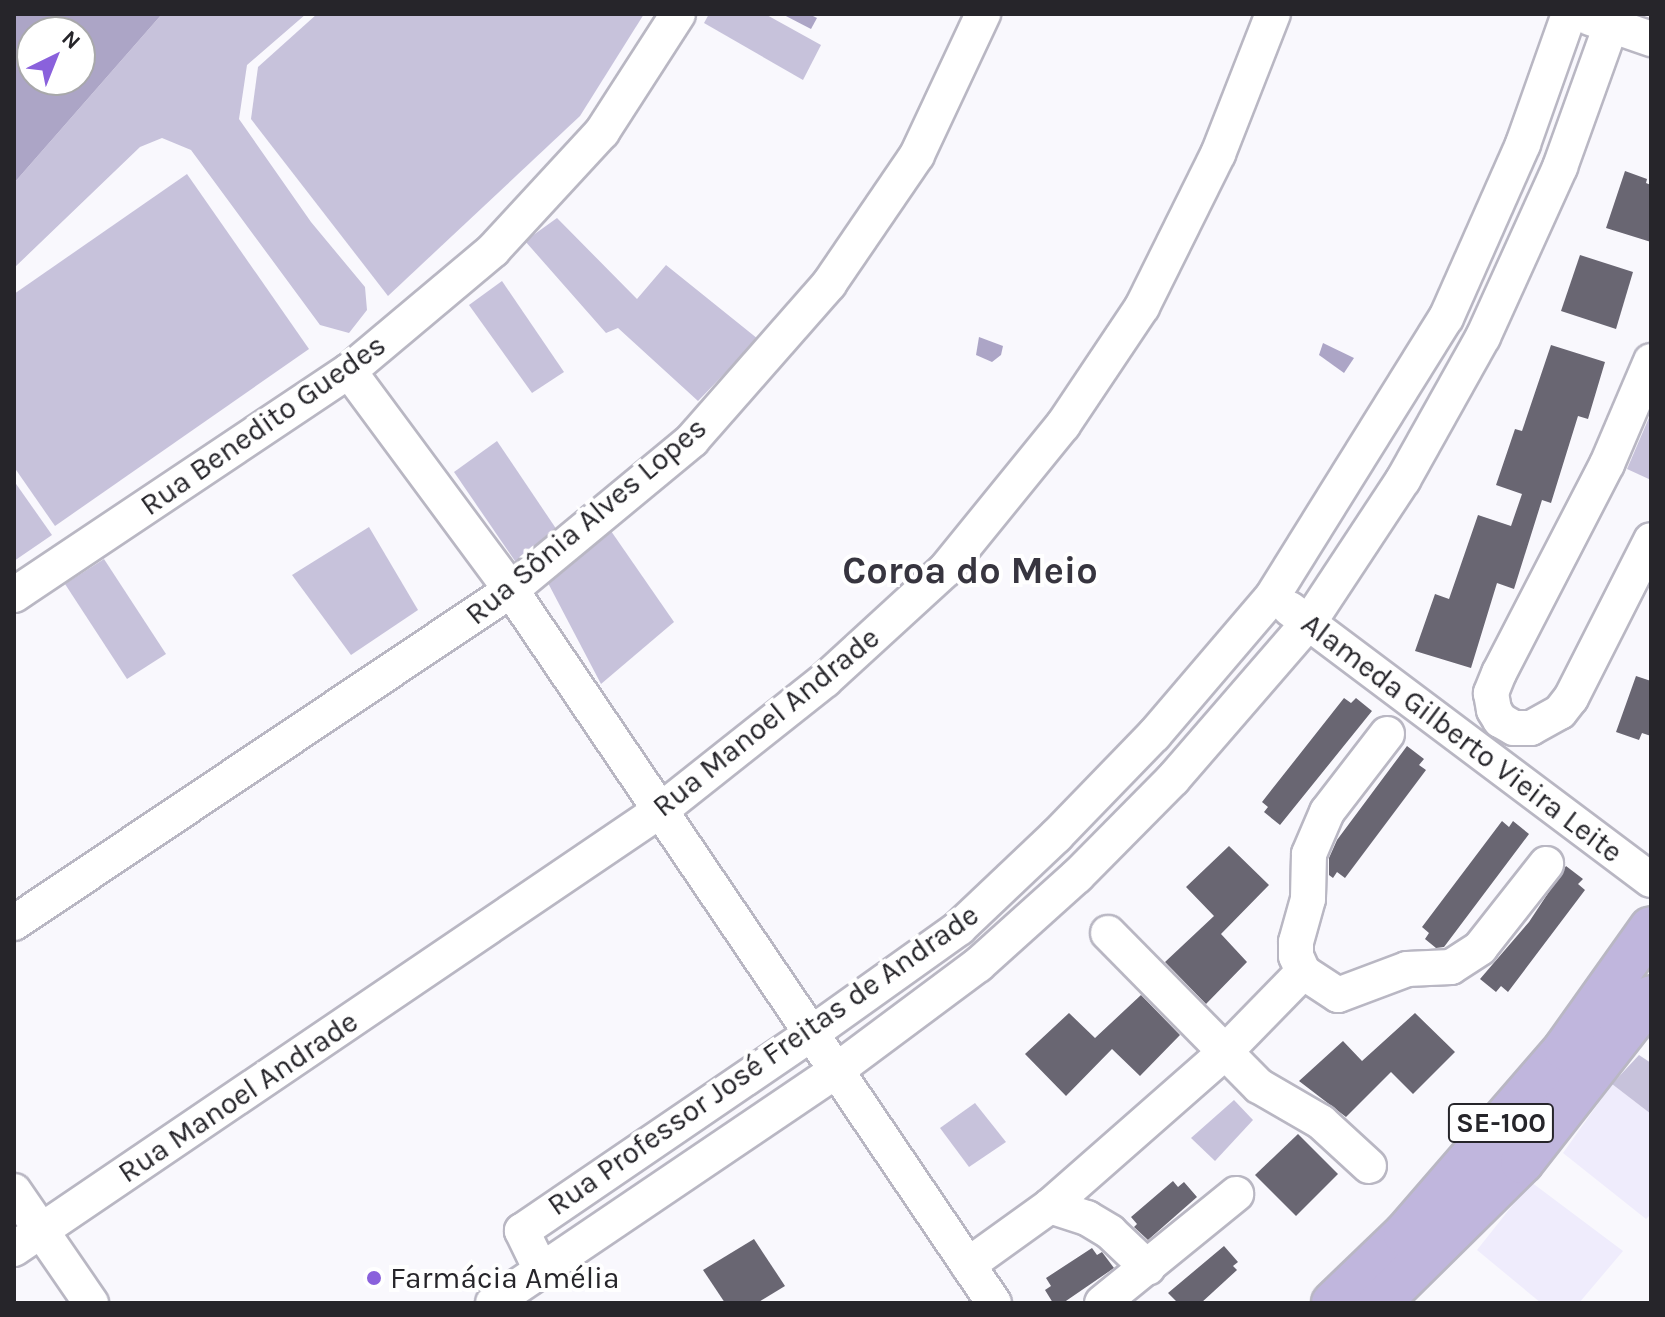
<!DOCTYPE html>
<meta charset="utf-8">
<style>
body{margin:0}
#map{position:relative;width:1665px;height:1317px;overflow:hidden;background:#f9f8fd;font-family:Karla,sans-serif}
div>[style]{position:absolute}
.built>*{inset:0;background:#efecfc}
.green>*{inset:0;background:#c7c2db}
.water>*{inset:0;background:#aca5c6}
.building>*{inset:0;background:#696672}
.roads{filter:drop-shadow(2px 0 #b9b7c3) drop-shadow(-2px 0 #b9b7c3) drop-shadow(0 2px #b9b7c3) drop-shadow(0 -2px #b9b7c3)}
.minor>*{height:34px;margin:-17px;padding:0 17px;transform-origin:17px;border-radius:17px;background:#fff}
.major>*{height:42px;margin:-21px;padding:0 21px;transform-origin:21px;border-radius:21px;background:#c0b6dd}
.dots>*{width:22px;height:22px;translate:-50% -50%;box-sizing:border-box;border:4px solid #fff;border-radius:50%}
span{translate:-50% -50%;white-space:nowrap;text-align:center;line-height:1.15;-webkit-text-stroke:8px #fff;paint-order:stroke}
.shield-label span{padding:2px 6px;background:#fff;border:2px solid;border-radius:6px;-webkit-text-stroke-width:0}
.shield-label{font-size:28px;color:#26252a;font-weight:700}
.street-label{font-size:30px;color:#26252a}
.poi-label{font-size:30px;color:#26252a}
.left{translate:0 -50%;text-align:left}
.district-label{font-size:38px;color:#37353f;font-weight:700}
.frame{position:absolute;inset:0;border:16px solid #26252a;pointer-events:none}
.north{position:absolute;left:16px;top:16px;width:80px;height:80px;box-sizing:border-box;background:#fff;border:2px solid #a8a8aa;border-radius:50%;rotate:43deg;font-size:22px;font-weight:700;line-height:32px;text-align:center;color:#26252a}
.north::after{content:'';display:block;margin:auto;width:28px;height:36px;background:#8a61dc;clip-path:polygon(50% 0,100% 100%,50% 72%,0 100%)}
</style>
<div id="map">
<div class="built">
<div style="clip-path:polygon(1612px 1084px,1651px 1114px,1651px 1214px,1646px 1219px,1563px 1153px)"></div>
<div style="clip-path:polygon(1531px 1182px,1623px 1251px,1579px 1303px,1541px 1303px,1477px 1250px)"></div>
</div>
<div class="green">
<div style="clip-path:polygon(162px 14px,306px 14px,247px 65px,239px 119px,311px 222px,365px 287px,367px 310px,349px 333px,320px 325px,191px 150px,162px 138px,140px 147px,14px 268px,14px 183px)"></div>
<div style="clip-path:polygon(317px 14px,644px 14px,580px 116px,388px 296px,251px 119px,258px 67px)"></div>
<div style="clip-path:polygon(709px 14px,765px 14px,821px 45px,803px 80px,704px 23px)"></div>
<div style="clip-path:polygon(187px 174px,309px 349px,55px 526px,14px 467px,14px 294px)"></div>
<div style="clip-path:polygon(557px 218px,637px 299px,666px 265px,758px 339px,698px 401px,618px 328px,606px 333px,525px 241px)"></div>
<div style="clip-path:polygon(502px 281px,564px 372px,532px 393px,469px 305px)"></div>
<div style="clip-path:polygon(1651px 413px,1651px 480px,1627px 469px)"></div>
<div style="clip-path:polygon(497px 441px,559px 533px,517px 564px,454px 472px)"></div>
<div style="clip-path:polygon(14px 481px,52px 535px,14px 561px)"></div>
<div style="clip-path:polygon(369px 527px,418px 610px,351px 655px,292px 575px)"></div>
<div style="clip-path:polygon(611px 531px,674px 622px,601px 684px,548px 583px)"></div>
<div style="clip-path:polygon(104px 559px,166px 654px,127px 679px,65px 584px)"></div>
<div style="clip-path:polygon(1639px 1055px,1651px 1063px,1651px 1114px,1612px 1084px)"></div>
<div style="clip-path:polygon(1234px 1100px,1253px 1120px,1215px 1161px,1191px 1138px)"></div>
<div style="clip-path:polygon(975px 1103px,1006px 1142px,969px 1167px,940px 1128px)"></div>
</div>
<div class="water">
<div style="clip-path:polygon(evenodd,14px 14px,162px 14px,14px 183px,14px 14px,32px 32px,80px 32px,80px 80px,32px 80px,32px 32px)"></div>
<div style="clip-path:polygon(782px 14px,809px 14px,817px 18px,811px 29px)"></div>
<div style="clip-path:polygon(979px 337px,1003px 346px,1001px 355px,992px 362px,976px 355px)"></div>
<div style="clip-path:polygon(1323px 343px,1354px 358px,1344px 373px,1319px 355px)"></div>
</div>
<div class="building">
<div style="clip-path:polygon(1625px 171px,1647px 179px,1646px 183px,1651px 185px,1651px 242px,1606px 228px)"></div>
<div style="clip-path:polygon(1580px 255px,1633px 272px,1616px 329px,1561px 311px)"></div>
<div style="clip-path:polygon(1551px 345px,1605px 362px,1588px 419px,1578px 416px,1551px 503px,1542px 500px,1514px 589px,1497px 583px,1471px 668px,1415px 651px,1435px 594px,1449px 599px,1478px 515px,1511px 526px,1522px 494px,1496px 485px,1515px 429px,1522px 431px)"></div>
<div style="clip-path:polygon(1636px 676px,1651px 681px,1651px 736px,1642px 733px,1639px 740px,1616px 732px)"></div>
<div style="clip-path:polygon(1344px 698px,1351px 703px,1356px 698px,1372px 711px,1280px 825px,1264px 812px,1268px 807px,1262px 802px)"></div>
<div style="clip-path:polygon(1407px 746px,1424px 759px,1419px 765px,1426px 770px,1345px 878px,1337px 872px,1333px 878px,1329px 875px,1329px 858px,1337px 840px)"></div>
<div style="clip-path:polygon(1502px 821px,1509px 827px,1513px 821px,1529px 834px,1444px 947px,1436px 948px,1425px 939px,1429px 933px,1422px 927px)"></div>
<div style="clip-path:polygon(1229px 846px,1269px 885px,1221px 934px,1247px 962px,1206px 1004px,1165px 962px,1214px 916px,1186px 887px)"></div>
<div style="clip-path:polygon(1566px 866px,1583px 879px,1578px 884px,1585px 890px,1508px 992px,1501px 986px,1496px 992px,1480px 979px,1529px 922px)"></div>
<div style="clip-path:polygon(1141px 995px,1180px 1035px,1140px 1076px,1112px 1049px,1066px 1096px,1025px 1054px,1069px 1013px,1095px 1038px)"></div>
<div style="clip-path:polygon(1415px 1013px,1455px 1052px,1413px 1094px,1391px 1072px,1346px 1117px,1299px 1081px,1343px 1041px,1362px 1061px)"></div>
<div style="clip-path:polygon(1298px 1134px,1338px 1174px,1296px 1216px,1255px 1175px)"></div>
<div style="clip-path:polygon(1173px 1181px,1178px 1187px,1184px 1182px,1197px 1197px,1148px 1240px,1134px 1227px,1137px 1224px,1131px 1217px)"></div>
<div style="clip-path:polygon(754px 1239px,785px 1286px,757px 1303px,725px 1303px,703px 1270px)"></div>
<div style="clip-path:polygon(1224px 1246px,1238px 1262px,1233px 1266px,1237px 1270px,1201px 1303px,1178px 1303px,1168px 1293px)"></div>
<div style="clip-path:polygon(1092px 1248px,1097px 1255px,1102px 1252px,1114px 1268px,1063px 1303px,1053px 1303px,1045px 1290px,1051px 1286px,1046px 1278px)"></div>
</div>
<div class="roads">
<div class="minor">
<div style="left:1590px;top:18px;width:65px;rotate:19deg"></div>
<div style="left:1651px;top:361px;width:112px;rotate:113.1deg"></div>
<div style="left:1607px;top:464px;width:235px;rotate:117.3deg"></div>
<div style="left:1499px;top:673px;width:22px;rotate:112deg"></div>
<div style="left:1491px;top:693px;width:17px;rotate:80deg"></div>
<div style="left:1494px;top:710px;width:12px;rotate:59deg"></div>
<div style="left:1500px;top:720px;width:16px;rotate:30deg"></div>
<div style="left:1514px;top:728px;width:17px"></div>
<div style="left:1531px;top:728px;width:33px;rotate:-29deg"></div>
<div style="left:1560px;top:712px;width:18px;rotate:-52deg"></div>
<div style="left:1571px;top:698px;width:177px;rotate:-63.1deg"></div>
<div style="left:349px;top:371px;width:272px;rotate:53.5deg"></div>
<div style="left:511px;top:590px;width:861px;rotate:55.89deg"></div>
<div style="left:14px;top:595px;width:403px;rotate:-33.8deg"></div>
<div style="left:349px;top:371px;width:188px;rotate:-40deg"></div>
<div style="left:493px;top:250px;width:161px;rotate:-47.3deg"></div>
<div style="left:602px;top:132px;width:140px;rotate:-57.2deg"></div>
<div style="left:1290px;top:609px;width:451px;rotate:36.9deg"></div>
<div style="left:1387px;top:734px;width:98px;rotate:127.6deg"></div>
<div style="left:1327px;top:812px;width:46px;rotate:113.2deg"></div>
<div style="left:1309px;top:854px;width:45px;rotate:91.3deg"></div>
<div style="left:1308px;top:899px;width:45px;rotate:105.6deg"></div>
<div style="left:1296px;top:942px;width:14px;rotate:90deg"></div>
<div style="left:1296px;top:956px;width:17px;rotate:66deg"></div>
<div style="left:1303px;top:972px;width:42px;rotate:33.3deg"></div>
<div style="left:1338px;top:995px;width:74px;rotate:-20.6deg"></div>
<div style="left:1407px;top:969px;width:44px;rotate:-2.6deg"></div>
<div style="left:1451px;top:967px;width:35px;rotate:-33deg"></div>
<div style="left:1480px;top:948px;width:107px;rotate:-51.8deg"></div>
<div style="left:14px;top:923px;width:598px;rotate:-33.82deg"></div>
<div style="left:511px;top:590px;width:235px;rotate:-39.6deg"></div>
<div style="left:692px;top:440px;width:208px;rotate:-48.7deg"></div>
<div style="left:829px;top:284px;width:156px;rotate:-55.7deg"></div>
<div style="left:917px;top:155px;width:156px;rotate:-64.9deg"></div>
<div style="left:1108px;top:933px;width:215px;rotate:45.4deg"></div>
<div style="left:1259px;top:1086px;width:72px;rotate:30.1deg"></div>
<div style="left:1321px;top:1122px;width:65px;rotate:42.5deg"></div>
<div style="left:14px;top:1191px;width:136px;rotate:55.5deg"></div>
<div style="left:1050px;top:1206px;width:39px;rotate:18deg"></div>
<div style="left:1087px;top:1218px;width:27px;rotate:31deg"></div>
<div style="left:1110px;top:1232px;width:52px;rotate:43.5deg"></div>
<div style="left:14px;top:1249px;width:782px;rotate:-34.16deg"></div>
<div style="left:661px;top:810px;width:209px;rotate:-38.4deg"></div>
<div style="left:825px;top:680px;width:163px;rotate:-42.5deg"></div>
<div style="left:945px;top:570px;width:187px;rotate:-50.9deg"></div>
<div style="left:1063px;top:425px;width:142px;rotate:-56.2deg"></div>
<div style="left:1142px;top:307px;width:171px;rotate:-63.6deg"></div>
<div style="left:1218px;top:154px;width:150px;rotate:-68.6deg"></div>
<div style="left:968px;top:1265px;width:101px;rotate:-35.7deg"></div>
<div style="left:1050px;top:1206px;width:233px;rotate:-41.3deg"></div>
<div style="left:1225px;top:1052px;width:112px;rotate:-45.7deg"></div>
<div style="left:542px;top:1272px;width:46px;rotate:-116deg"></div>
<div style="left:522px;top:1231px;width:351px;rotate:-34.3deg"></div>
<div style="left:812px;top:1033px;width:181px;rotate:-35.5deg"></div>
<div style="left:959px;top:928px;width:134px;rotate:-43.5deg"></div>
<div style="left:1056px;top:836px;width:141px;rotate:-45.9deg"></div>
<div style="left:1154px;top:735px;width:182px;rotate:-49.5deg"></div>
<div style="left:1272px;top:597px;width:329px;rotate:-58.1deg"></div>
<div style="left:1446px;top:318px;width:190px;rotate:-66.1deg"></div>
<div style="left:1523px;top:144px;width:138px;rotate:-70.5deg"></div>
<div style="left:493px;top:1303px;width:415px;rotate:-34.1deg"></div>
<div style="left:837px;top:1070px;width:176px;rotate:-36.7deg"></div>
<div style="left:978px;top:965px;width:133px;rotate:-42deg"></div>
<div style="left:1077px;top:876px;width:136px;rotate:-45.3deg"></div>
<div style="left:1173px;top:779px;width:209px;rotate:-49.1deg"></div>
<div style="left:1310px;top:621px;width:169px;rotate:-56.6deg"></div>
<div style="left:1403px;top:480px;width:164px;rotate:-60.8deg"></div>
<div style="left:1483px;top:337px;width:187px;rotate:-65.6deg"></div>
<div style="left:1560px;top:167px;width:163px;rotate:-70.2deg"></div>
<div style="left:1102px;top:1303px;width:173px;rotate:-39.1deg"></div>
</div>
<div class="major">
<div style="left:1333px;top:1303px;width:100px;rotate:-43.8deg"></div>
<div style="left:1405px;top:1234px;width:245px;rotate:-49.1deg"></div>
<div style="left:1565px;top:1049px;width:148px;rotate:-54.6deg"></div>
<div style="left:1379px;top:1303px;width:201px;rotate:-44.6deg"></div>
<div style="left:1522px;top:1162px;width:209px;rotate:-52deg"></div>
</div>
</div>
<div class="dots">
<div style="left:374px;top:1278px;background:#8a61dc"></div>
</div>
<div class="shield-label">
<span style="left:1501px;top:1123px">SE-100</span>
</div>
<div class="street-label">
<span style="left:263px;top:425px;rotate:-35deg">Rua Benedito Guedes</span>
<span style="left:586px;top:521px;rotate:-40deg">Rua Sônia Alves Lopes</span>
<span style="left:766px;top:722px;rotate:-39deg">Rua Manoel Andrade</span>
<span style="left:1462px;top:738px;rotate:37deg">Alameda Gilberto Vieira Leite</span>
<span style="left:763px;top:1060px;rotate:-35deg">Rua Professor José Freitas de Andrade</span>
<span style="left:238px;top:1097px;rotate:-34deg">Rua Manoel Andrade</span>
</div>
<div class="poi-label">
<span class="left" style="left:390px;top:1278px">Farmácia Amélia</span>
</div>
<div class="district-label">
<span style="left:970px;top:571px">Coroa do Meio</span>
</div>
<div class="frame"></div>
<div class="north">N</div>
</div>
